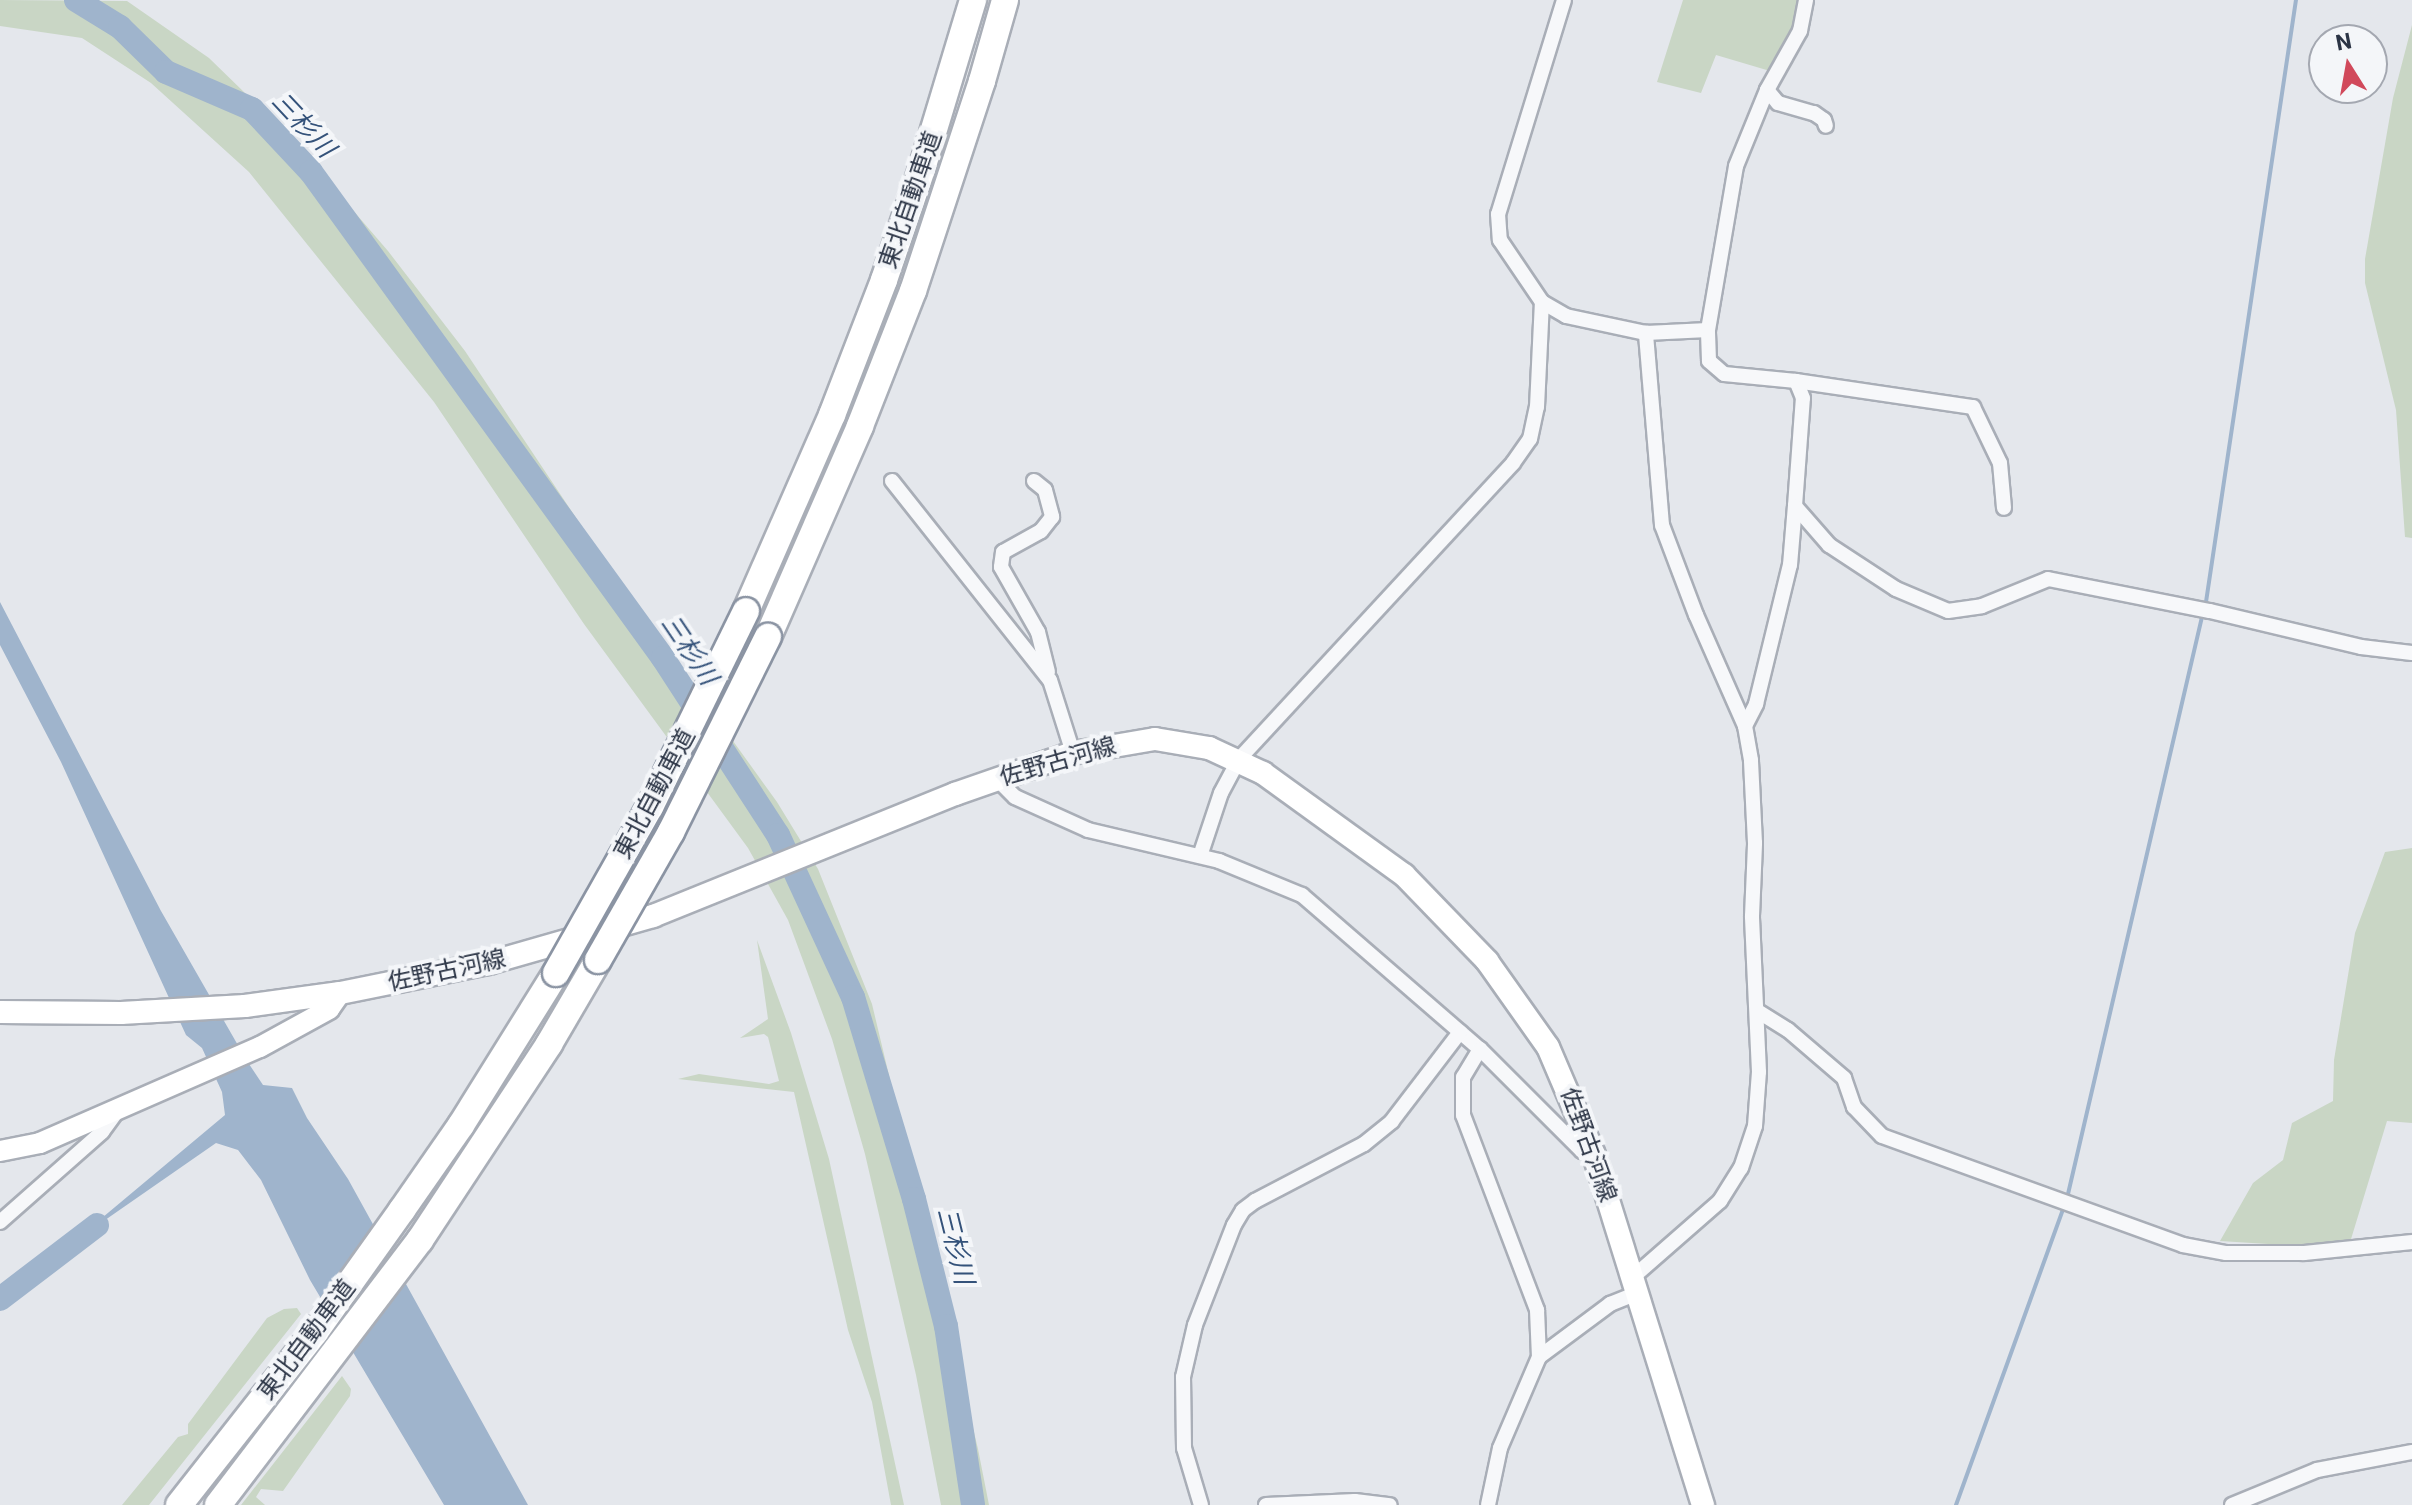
<!DOCTYPE html>
<meta charset="utf-8">
<style>
body{margin:0}
#map{position:relative;width:2412px;height:1505px;overflow:hidden;background:#e4e7ec;font-family:Roboto,"Noto Sans JP",sans-serif}
div>[style]{position:absolute}
.green>*{inset:0;background:#c9d6c5}
.water>*{inset:0;background:#9fb4cc}
.stream>*{height:4px;margin:-2px;padding:0 2px;transform-origin:2px;border-radius:2px;background:#9fb4cc}
.river>*{height:24px;margin:-12px;padding:0 12px;transform-origin:12px;border-radius:12px;background:#9fb4cc}
.roads{filter:drop-shadow(2px 0 #a9aeb7) drop-shadow(-2px 0 #a9aeb7) drop-shadow(0 2px #a9aeb7) drop-shadow(0 -2px #a9aeb7)}
.street>*{height:14px;margin:-7px;padding:0 7px;transform-origin:7px;border-radius:7px;background:#f7f8fa}
.secondary>*{height:20px;margin:-10px;padding:0 10px;transform-origin:10px;border-radius:10px;background:#fff}
.primary>*{height:22px;margin:-11px;padding:0 11px;transform-origin:11px;border-radius:11px;background:#fff}
.highway>*{height:26px;margin:-13px;padding:0 13px;transform-origin:13px;border-radius:13px;background:#fff}
.bridges{filter:drop-shadow(2px 0 #8b94a3) drop-shadow(-2px 0 #8b94a3) drop-shadow(0 2px #8b94a3) drop-shadow(0 -2px #8b94a3)}
.highway-bridge>*{height:26px;margin:-13px;padding:0 13px;transform-origin:13px;border-radius:13px;background:#fff}
span{translate:-50% -50%;white-space:nowrap;text-align:center;line-height:1.15;-webkit-text-stroke:8px #f4f6f9;paint-order:stroke}
.street-label{font-size:24px;color:#2b3445}
.water-label{font-size:26px;color:#34527a;font-style:italic}
.north{position:absolute;left:2308px;top:24px;width:80px;height:80px;box-sizing:border-box;background:#f4f6f9;border:2px solid #a4a8b1;border-radius:50%;rotate:349deg;font-size:22px;font-weight:700;line-height:32px;text-align:center;color:#2b3445}
.north::after{content:'';display:block;margin:auto;width:28px;height:36px;background:#d1495b;clip-path:polygon(50% 0,100% 100%,50% 72%,0 100%)}
</style>
<div id="map">
<div class="green">
<div style="clip-path:polygon(0 0,127px 1px,209px 58px,289px 136px,388px 251px,465px 351px,622px 587px,777px 802px,818px 869px,872px 1004px,978px 1449px,989px 1505px,941px 1505px,916px 1375px,865px 1154px,832px 1039px,788px 920px,748px 848px,584px 624px,434px 402px,249px 172px,151px 83px,82px 38px,0 26px)"></div>
<div style="clip-path:polygon(1683px 0,1800px 0,1796px 24px,1770px 71px,1716px 55px,1701px 93px,1657px 82px)"></div>
<div style="clip-path:polygon(2412px 25px,2412px 538px,2405px 537px,2396px 410px,2365px 283px,2365px 259px,2393px 98px)"></div>
<div style="clip-path:polygon(2412px 848px,2412px 1123px,2387px 1121px,2348px 1249px,2220px 1241px,2253px 1183px,2283px 1160px,2292px 1123px,2333px 1101px,2334px 1060px,2355px 933px,2385px 852px)"></div>
<div style="clip-path:polygon(757px 940px,791px 1033px,829px 1159px,904px 1505px,891px 1505px,872px 1402px,848px 1330px,794px 1092px,678px 1079px,699px 1074px,769px 1084px,779px 1081px,768px 1037px,764px 1034px,740px 1038px,768px 1019px)"></div>
<div style="clip-path:polygon(297px 1308px,301px 1314px,149px 1505px,122px 1505px,178px 1437px,188px 1434px,188px 1424px,267px 1318px,284px 1309px)"></div>
<div style="clip-path:polygon(342px 1376px,351px 1389px,350px 1396px,283px 1491px,261px 1489px,256px 1497px,265px 1505px,241px 1505px)"></div>
</div>
<div class="water">
<div style="clip-path:polygon(0 602px,161px 911px,247px 1061px,263px 1085px,292px 1088px,307px 1118px,348px 1179px,528px 1505px,444px 1505px,310px 1280px,261px 1180px,238px 1150px,216px 1143px,72px 1243px,225px 1115px,222px 1092px,202px 1048px,186px 1035px,61px 762px,0 645px)"></div>
</div>
<div class="stream">
<div style="left:2206px;top:602px;width:609px;rotate:-81.5deg"></div>
<div style="left:2068px;top:1194px;width:592px;rotate:-76.93deg"></div>
<div style="left:1956px;top:1505px;width:317px;rotate:-70.1deg"></div>
</div>
<div class="river">
<div style="left:76px;top:0;width:52px;rotate:31.5deg"></div>
<div style="left:120px;top:27px;width:64px;rotate:44.4deg"></div>
<div style="left:166px;top:72px;width:94px;rotate:23.3deg"></div>
<div style="left:252px;top:109px;width:86px;rotate:46.9deg"></div>
<div style="left:311px;top:172px;width:600px;rotate:54.08deg"></div>
<div style="left:663px;top:658px;width:211px;rotate:57deg"></div>
<div style="left:778px;top:835px;width:179px;rotate:65.2deg"></div>
<div style="left:853px;top:997px;width:211px;rotate:73.2deg"></div>
<div style="left:914px;top:1199px;width:131px;rotate:75.9deg"></div>
<div style="left:946px;top:1326px;width:181px;rotate:81.4deg"></div>
<div style="left:0;top:1299px;width:122px;rotate:-37.3deg"></div>
</div>
<div class="roads">
<div class="street">
<div style="left:1564px;top:0;width:224px;rotate:107.1deg"></div>
<div style="left:1498px;top:214px;width:26px;rotate:86deg"></div>
<div style="left:1500px;top:240px;width:75px;rotate:55.9deg"></div>
<div style="left:1542px;top:302px;width:28px;rotate:30deg"></div>
<div style="left:1566px;top:316px;width:82px;rotate:12deg"></div>
<div style="left:1646px;top:333px;width:62px;rotate:-2.8deg"></div>
<div style="left:1767px;top:90px;width:17px;rotate:50deg"></div>
<div style="left:1778px;top:103px;width:37px;rotate:16deg"></div>
<div style="left:1814px;top:113px;width:12px;rotate:35deg"></div>
<div style="left:1824px;top:120px;width:6px;rotate:72deg"></div>
<div style="left:1796px;top:381px;width:179px;rotate:8.4deg"></div>
<div style="left:1973px;top:407px;width:62px;rotate:64.3deg"></div>
<div style="left:2000px;top:463px;width:45px;rotate:84.9deg"></div>
<div style="left:892px;top:481px;width:254px;rotate:51.6deg"></div>
<div style="left:1050px;top:680px;width:77px;rotate:72.5deg"></div>
<div style="left:1034px;top:481px;width:14px;rotate:39deg"></div>
<div style="left:1045px;top:490px;width:28px;rotate:75deg"></div>
<div style="left:1052px;top:517px;width:18px;rotate:128deg"></div>
<div style="left:1041px;top:531px;width:43px;rotate:151.1deg"></div>
<div style="left:1003px;top:552px;width:15px;rotate:98deg"></div>
<div style="left:1001px;top:567px;width:75px;rotate:60.4deg"></div>
<div style="left:1038px;top:632px;width:41px;rotate:76deg"></div>
<div style="left:1795px;top:506px;width:108px;rotate:-85.8deg"></div>
<div style="left:1803px;top:398px;width:18px;rotate:-112deg"></div>
<div style="left:1796px;top:381px;width:72px;rotate:-174.4deg"></div>
<div style="left:1724px;top:374px;width:20px;rotate:-139deg"></div>
<div style="left:1709px;top:361px;width:31px;rotate:-92deg"></div>
<div style="left:1708px;top:330px;width:166px;rotate:-80.3deg"></div>
<div style="left:1736px;top:166px;width:82px;rotate:-67.8deg"></div>
<div style="left:1767px;top:90px;width:68px;rotate:-60.8deg"></div>
<div style="left:1800px;top:31px;width:32px;rotate:-79deg"></div>
<div style="left:1745px;top:726px;width:25px;rotate:-63deg"></div>
<div style="left:1756px;top:704px;width:143px;rotate:-76.3deg"></div>
<div style="left:1790px;top:565px;width:59px;rotate:-85.2deg"></div>
<div style="left:1795px;top:506px;width:52px;rotate:48.9deg"></div>
<div style="left:1829px;top:545px;width:80px;rotate:33.3deg"></div>
<div style="left:1896px;top:589px;width:56px;rotate:22.9deg"></div>
<div style="left:1948px;top:611px;width:34px;rotate:-8deg"></div>
<div style="left:1982px;top:606px;width:71px;rotate:-22.2deg"></div>
<div style="left:2048px;top:579px;width:165px;rotate:11.2deg"></div>
<div style="left:2210px;top:611px;width:155px;rotate:13.4deg"></div>
<div style="left:2361px;top:647px;width:51px;rotate:6.7deg"></div>
<div style="left:997px;top:779px;width:25px;rotate:45deg"></div>
<div style="left:1015px;top:797px;width:80px;rotate:24.3deg"></div>
<div style="left:1088px;top:830px;width:135px;rotate:13.3deg"></div>
<div style="left:1219px;top:861px;width:90px;rotate:22.3deg"></div>
<div style="left:1302px;top:895px;width:235px;rotate:40.9deg"></div>
<div style="left:1480px;top:1049px;width:144px;rotate:45deg"></div>
<div style="left:1582px;top:1151px;width:13px;rotate:18deg"></div>
<div style="left:1200px;top:856px;width:66px;rotate:-71.6deg"></div>
<div style="left:1221px;top:793px;width:38px;rotate:-62deg"></div>
<div style="left:1239px;top:759px;width:403px;rotate:-47.2deg"></div>
<div style="left:1513px;top:463px;width:29px;rotate:-55deg"></div>
<div style="left:1530px;top:439px;width:33px;rotate:-78deg"></div>
<div style="left:1537px;top:407px;width:105px;rotate:-87.3deg"></div>
<div style="left:1759px;top:1012px;width:34px;rotate:32deg"></div>
<div style="left:1788px;top:1030px;width:74px;rotate:40.6deg"></div>
<div style="left:1844px;top:1078px;width:31px;rotate:71deg"></div>
<div style="left:1854px;top:1107px;width:40px;rotate:46deg"></div>
<div style="left:1882px;top:1136px;width:320px;rotate:19.9deg"></div>
<div style="left:2183px;top:1245px;width:44px;rotate:10.5deg"></div>
<div style="left:2226px;top:1253px;width:78px"></div>
<div style="left:2304px;top:1253px;width:109px;rotate:-5.8deg"></div>
<div style="left:1480px;top:1049px;width:33px;rotate:121deg"></div>
<div style="left:1463px;top:1077px;width:38px;rotate:90deg"></div>
<div style="left:1463px;top:1115px;width:209px;rotate:69.2deg"></div>
<div style="left:1537px;top:1310px;width:47px;rotate:87.6deg"></div>
<div style="left:1539px;top:1357px;width:99px;rotate:113.2deg"></div>
<div style="left:1500px;top:1448px;width:58px;rotate:101.9deg"></div>
<div style="left:0;top:1222px;width:136px;rotate:-41.4deg"></div>
<div style="left:102px;top:1132px;width:26px;rotate:-54deg"></div>
<div style="left:1632px;top:1278px;width:117px;rotate:-41.2deg"></div>
<div style="left:1720px;top:1201px;width:39px;rotate:-58deg"></div>
<div style="left:1741px;top:1168px;width:44px;rotate:-71.6deg"></div>
<div style="left:1755px;top:1126px;width:54px;rotate:-85.8deg"></div>
<div style="left:1759px;top:1072px;width:156px;rotate:-92.6deg"></div>
<div style="left:1752px;top:916px;width:73px;rotate:-87.6deg"></div>
<div style="left:1755px;top:843px;width:83px;rotate:-92.8deg"></div>
<div style="left:1751px;top:760px;width:35px;rotate:-100deg"></div>
<div style="left:1745px;top:726px;width:121px;rotate:-113.8deg"></div>
<div style="left:1696px;top:615px;width:96px;rotate:-110.7deg"></div>
<div style="left:1662px;top:525px;width:193px;rotate:-94.8deg"></div>
<div style="left:1539px;top:1357px;width:89px;rotate:-36.7deg"></div>
<div style="left:1610px;top:1304px;width:29px;rotate:-22deg"></div>
<div style="left:1201px;top:1505px;width:59px;rotate:-106.6deg"></div>
<div style="left:1184px;top:1448px;width:71px;rotate:-90.8deg"></div>
<div style="left:1183px;top:1377px;width:53px;rotate:-77deg"></div>
<div style="left:1195px;top:1325px;width:107px;rotate:-68.7deg"></div>
<div style="left:1234px;top:1225px;width:17px;rotate:-59deg"></div>
<div style="left:1243px;top:1210px;width:15px;rotate:-37deg"></div>
<div style="left:1255px;top:1201px;width:123px;rotate:-27.6deg"></div>
<div style="left:1364px;top:1144px;width:36px;rotate:-39deg"></div>
<div style="left:1392px;top:1121px;width:112px;rotate:-52.6deg"></div>
<div style="left:1266px;top:1505px;width:89px;rotate:-2.6deg"></div>
<div style="left:1355px;top:1501px;width:35px;rotate:7deg"></div>
<div style="left:2232px;top:1505px;width:92px;rotate:-22.4deg"></div>
<div style="left:2317px;top:1470px;width:97px;rotate:-10.7deg"></div>
</div>
<div class="secondary">
<div style="left:0;top:1151px;width:41px;rotate:-11.3deg"></div>
<div style="left:40px;top:1143px;width:240px;rotate:-23.6deg"></div>
<div style="left:260px;top:1047px;width:79px;rotate:-28.8deg"></div>
<div style="left:329px;top:1009px;width:19px;rotate:-55deg"></div>
</div>
<div class="primary">
<div style="left:0;top:1012px;width:121px;rotate:0.5deg"></div>
<div style="left:121px;top:1013px;width:124px;rotate:-3.2deg"></div>
<div style="left:245px;top:1006px;width:96px;rotate:-7.8deg"></div>
<div style="left:340px;top:993px;width:152px;rotate:-11.4deg"></div>
<div style="left:489px;top:963px;width:171px;rotate:-16deg"></div>
<div style="left:653px;top:916px;width:326px;rotate:-22deg"></div>
<div style="left:955px;top:794px;width:125px;rotate:-19.2deg"></div>
<div style="left:1073px;top:753px;width:83px;rotate:-9.7deg"></div>
<div style="left:1155px;top:739px;width:55px;rotate:9.5deg"></div>
<div style="left:1209px;top:748px;width:60px;rotate:24.8deg"></div>
<div style="left:1263px;top:773px;width:174px;rotate:35.9deg"></div>
<div style="left:1404px;top:875px;width:120px;rotate:46deg"></div>
<div style="left:1487px;top:961px;width:105px;rotate:54.7deg"></div>
<div style="left:1548px;top:1047px;width:117px;rotate:66.9deg"></div>
<div style="left:1594px;top:1155px;width:367px;rotate:72.7deg"></div>
</div>
<div class="highway">
<div style="left:746px;top:611px;width:214px;rotate:-66.3deg"></div>
<div style="left:832px;top:415px;width:145px;rotate:-68.9deg"></div>
<div style="left:884px;top:280px;width:117px;rotate:-71.1deg"></div>
<div style="left:922px;top:169px;width:177px;rotate:-73.2deg"></div>
<div style="left:768px;top:637px;width:230px;rotate:-66.4deg"></div>
<div style="left:860px;top:426px;width:145px;rotate:-68.6deg"></div>
<div style="left:913px;top:291px;width:221px;rotate:-71.8deg"></div>
<div style="left:982px;top:81px;width:84px;rotate:-74.1deg"></div>
<div style="left:179px;top:1505px;width:220px;rotate:-51.8deg"></div>
<div style="left:315px;top:1332px;width:150px;rotate:-54.5deg"></div>
<div style="left:402px;top:1210px;width:103px;rotate:-55.2deg"></div>
<div style="left:461px;top:1125px;width:179px;rotate:-58deg"></div>
<div style="left:218px;top:1505px;width:333px;rotate:-52.7deg"></div>
<div style="left:420px;top:1240px;width:235px;rotate:-56.6deg"></div>
<div style="left:549px;top:1044px;width:97px;rotate:-59.7deg"></div>
</div>
</div>
<div class="bridges">
<div class="highway-bridge">
<div style="left:598px;top:960px;width:147px;rotate:-60.3deg"></div>
<div style="left:671px;top:832px;width:218px;rotate:-63.6deg"></div>
<div style="left:556px;top:973px;width:191px;rotate:-60.5deg"></div>
<div style="left:650px;top:807px;width:218px;rotate:-63.9deg"></div>
</div>
</div>
<div class="street-label">
<span style="left:911px;top:200px;rotate:-71deg">東北自動車道</span>
<span style="left:1058px;top:762px;rotate:-16deg">佐野古河線</span>
<span style="left:655px;top:794px;rotate:-62deg">東北自動車道</span>
<span style="left:447px;top:971px;rotate:-12deg">佐野古河線</span>
<span style="left:1588px;top:1145px;rotate:70deg">佐野古河線</span>
<span style="left:307px;top:1340px;rotate:-53deg">東北自動車道</span>
</div>
<div class="water-label">
<span style="left:303px;top:125px;rotate:47deg">三杉川</span>
<span style="left:689px;top:650px;rotate:56deg">三杉川</span>
<span style="left:955px;top:1246px;rotate:76deg">三杉川</span>
</div>
<div class="north">N</div>
</div>
